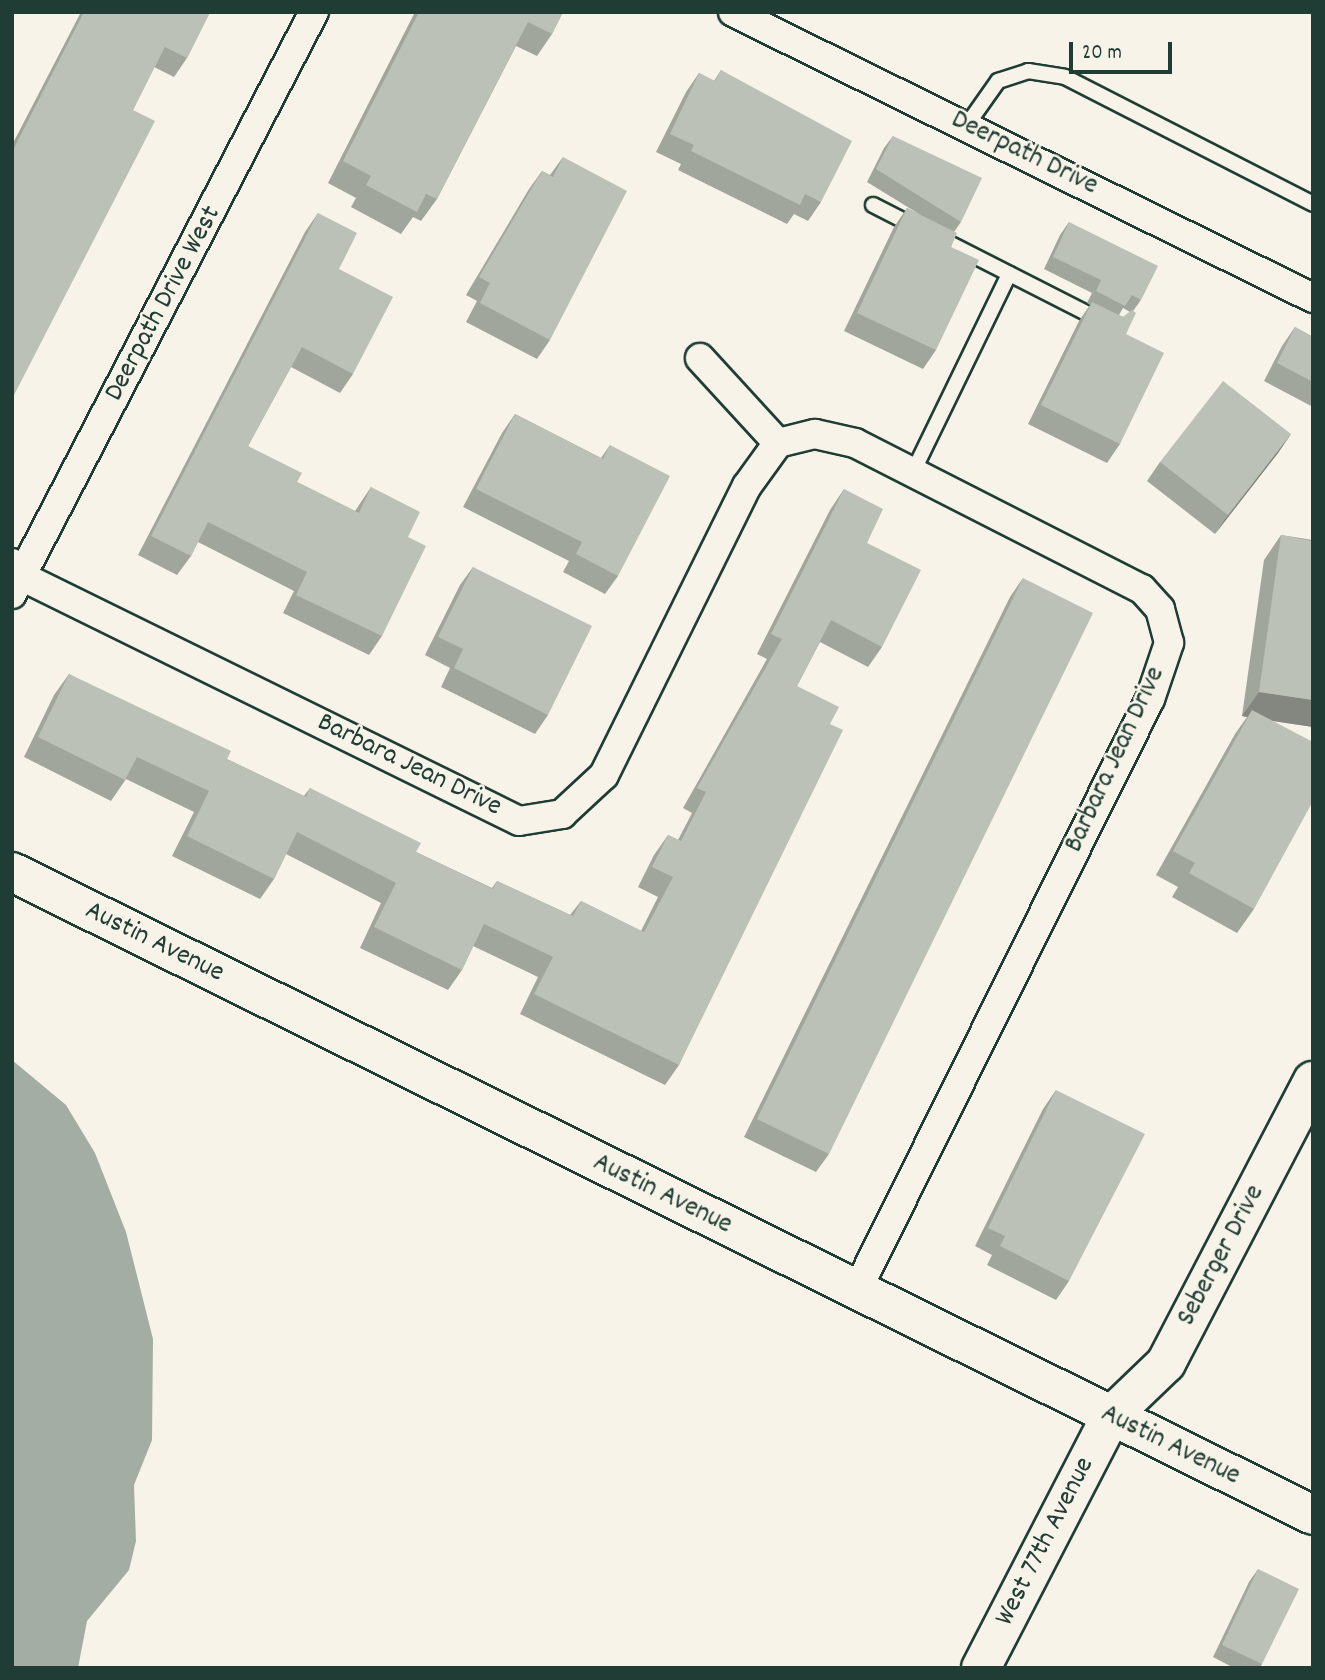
<!DOCTYPE html>
<style>
body{margin:0}
#map{position:relative;width:1325px;height:1680px;overflow:hidden;background:#f7f3e8;font-family:Dekko,sans-serif}
div>[style]{position:absolute}
.water>*{inset:0;background:#a4ada3}
.roads{filter:drop-shadow(2px 0 #1f3d34) drop-shadow(-2px 0 #1f3d34) drop-shadow(0 2px #1f3d34) drop-shadow(0 -2px #1f3d34)}
.lane>*{height:14px;margin:-7px;padding:0 7px;transform-origin:7px;border-radius:7px;background:#f7f3e8}
.street>*{height:28px;margin:-14px;padding:0 14px;transform-origin:14px;border-radius:14px;background:#f7f3e8}
.secondary>*{height:38px;margin:-19px;padding:0 19px;transform-origin:19px;border-radius:19px;background:#f7f3e8}
.wall>*{inset:0;background:#a1a69d}
.shaded-wall>*{inset:0;background:#83877f}
.building>*{inset:0;background:#bbc1b6}
span{translate:-50% -50%;white-space:nowrap;text-align:center;line-height:1.15;-webkit-text-stroke:5px #f7f3e8;paint-order:stroke}
.street-label{font-size:28px;color:#1f3d34}
.frame{position:absolute;inset:0;border:14px solid #1f3d34;pointer-events:none}
.scale{position:absolute;left:1069px;top:42px;width:103px;height:32px;box-sizing:border-box;border:4px solid #1f3d34;border-top:0;padding-left:9px;font-size:21px;line-height:24px;white-space:nowrap;color:#1f3d34;-webkit-text-stroke:5px #f7f3e8;paint-order:stroke}
</style>
<div id="map">
<div class="water">
<div style="clip-path:polygon(12px 1060px,66px 1105px,95px 1153px,126px 1232px,153px 1339px,152px 1440px,134px 1485px,136px 1541px,129px 1570px,87px 1621px,78px 1668px,12px 1668px)"></div>
</div>
<div class="roads">
<div class="lane">
<div style="left:967px;top:125px;width:54px;rotate:-54.8deg"></div>
<div style="left:998px;top:81px;width:32px;rotate:-18deg"></div>
<div style="left:1028px;top:71px;width:37px;rotate:9deg"></div>
<div style="left:1065px;top:77px;width:279px;rotate:27.1deg"></div>
<div style="left:873px;top:205px;width:48px;rotate:27.1deg"></div>
<div style="left:937px;top:237px;width:183px;rotate:27deg"></div>
<div style="left:914px;top:470px;width:218px;rotate:-64.1deg"></div>
</div>
<div class="street">
<div style="left:733px;top:12px;width:647px;rotate:26.25deg"></div>
<div style="left:700px;top:358px;width:115px;rotate:47.5deg"></div>
<div style="left:12px;top:563px;width:16px;rotate:55deg"></div>
<div style="left:21px;top:576px;width:555px;rotate:26.2deg"></div>
<div style="left:519px;top:821px;width:44px;rotate:-9.2deg"></div>
<div style="left:562px;top:814px;width:57px;rotate:-42.9deg"></div>
<div style="left:604px;top:775px;width:322px;rotate:-63.7deg"></div>
<div style="left:747px;top:486px;width:53px;rotate:-54.2deg"></div>
<div style="left:778px;top:443px;width:38px;rotate:-14deg"></div>
<div style="left:815px;top:434px;width:41px;rotate:12.7deg"></div>
<div style="left:855px;top:443px;width:322px;rotate:27deg"></div>
<div style="left:1142px;top:589px;width:27px;rotate:48deg"></div>
<div style="left:1160px;top:609px;width:35px;rotate:75deg"></div>
<div style="left:1169px;top:643px;width:59px;rotate:108.7deg"></div>
<div style="left:1150px;top:699px;width:662px;rotate:116.37deg"></div>
<div style="left:12px;top:594px;width:656px;rotate:-62.58deg"></div>
</div>
<div class="secondary">
<div style="left:12px;top:872px;width:1451px;rotate:26.3deg"></div>
<div style="left:981px;top:1668px;width:284px;rotate:-62.7deg"></div>
<div style="left:1111px;top:1416px;width:76px;rotate:-43.9deg"></div>
<div style="left:1166px;top:1363px;width:318px;rotate:-62.5deg"></div>
</div>
</div>
<div class="wall">
<div style="clip-path:polygon(81px 12px,210px 12px,187px 58px,174px 77px,154px 67px,133px 110px,12px 399px,12px 145px)"></div>
<div style="clip-path:polygon(415px 12px,563px 12px,552px 34px,537px 56px,516px 46px,437px 199px,421px 221px,413px 217px,401px 234px,351px 207px,356px 198px,328px 183px)"></div>
<div style="clip-path:polygon(721px 70px,821px 202px,808px 221px,794px 214px,787px 224px,678px 170px,681px 164px,656px 152px,686px 92px,699px 73px,714px 81px)"></div>
<div style="clip-path:polygon(893px 136px,961px 222px,954px 232px,951px 247px,936px 350px,923px 369px,844px 331px,894px 227px,907px 208px,919px 214px,867px 182px,884px 148px)"></div>
<div style="clip-path:polygon(563px 157px,550px 340px,537px 359px,466px 322px,477px 301px,466px 295px,529px 189px,542px 171px,550px 175px)"></div>
<div style="clip-path:polygon(318px 213px,339px 269px,353px 374px,340px 393px,291px 367px,248px 446px,297px 482px,355px 511px,371px 487px,408px 537px,382px 636px,369px 655px,283px 613px,294px 591px,198px 542px,191px 556px,177px 575px,138px 555px,305px 232px)"></div>
<div style="clip-path:polygon(evenodd,1069px 222px,1141px 300px,1133px 311px,1126px 334px,1120px 444px,1107px 463px,1028px 424px,1079px 321px,1090px 305px,1087px 303px,1092px 293px,1044px 269px,1060px 235px,1069px 222px,1123px 308px,1130px 312px,1123px 317px,1119px 315px,1123px 308px)"></div>
<div style="clip-path:polygon(1295px 327px,1313px 337px,1313px 407px,1264px 381px,1282px 346px)"></div>
<div style="clip-path:polygon(515px 414px,601px 458px,610px 445px,618px 576px,605px 594px,563px 572px,569px 561px,463px 507px,502px 433px)"></div>
<div style="clip-path:polygon(1291px 434px,1278px 453px,1215px 534px,1147px 481px,1160px 462px)"></div>
<div style="clip-path:polygon(844px 489px,867px 543px,882px 647px,868px 667px,820px 642px,797px 686px,830px 724px,679px 1065px,665px 1085px,520px 1014px,538px 977px,473px 946px,462px 970px,448px 990px,360px 948px,381px 903px,286px 854px,274px 879px,260px 899px,172px 856px,194px 812px,126px 779px,111px 801px,24px 757px,54px 695px,69px 674px,227px 759px,304px 796px,310px 788px,416px 852px,492px 888px,497px 881px,570px 915px,581px 901px,641px 931px,658px 897px,638px 887px,654px 855px,668px 835px,678px 840px,692px 813px,683px 808px,767px 659px,757px 654px,830px 510px)"></div>
<div style="clip-path:polygon(1281px 535px,1313px 540px,1313px 727px,1272px 721px,1254px 909px,1237px 933px,1172px 897px,1178px 887px,1156px 875px,1235px 734px,1247px 717px,1242px 716px,1264px 560px)"></div>
<div style="clip-path:polygon(473px 567px,548px 715px,535px 734px,441px 687px,450px 668px,425px 655px,460px 585px)"></div>
<div style="clip-path:polygon(1023px 578px,829px 1154px,816px 1172px,744px 1137px,1010px 597px)"></div>
<div style="clip-path:polygon(1056px 1090px,1069px 1281px,1056px 1300px,987px 1265px,992px 1255px,975px 1246px,1043px 1109px)"></div>
<div style="clip-path:polygon(1258px 1569px,1262px 1664px,1260px 1668px,1234px 1668px,1213px 1657px,1249px 1582px)"></div>
</div>
<div class="shaded-wall">
<div style="clip-path:polygon(1291px 434px,1278px 453px,1215px 534px,1228px 515px)"></div>
<div style="clip-path:polygon(1259px 692px,1313px 700px,1313px 727px,1248px 717px,1252px 710px,1247px 717px,1242px 716px)"></div>
</div>
<div class="building">
<div style="clip-path:polygon(84px 12px,210px 12px,187px 58px,165px 47px,133px 110px,155px 121px,12px 399px,12px 152px)"></div>
<div style="clip-path:polygon(419px 12px,563px 12px,552px 34px,528px 22px,437px 199px,426px 194px,417px 212px,366px 185px,371px 176px,343px 161px)"></div>
<div style="clip-path:polygon(721px 70px,852px 141px,821px 202px,805px 194px,800px 205px,691px 151px,694px 145px,670px 134px,699px 73px,715px 81px)"></div>
<div style="clip-path:polygon(893px 136px,982px 178px,961px 222px,876px 169px)"></div>
<div style="clip-path:polygon(563px 157px,627px 191px,550px 340px,480px 303px,490px 283px,479px 277px,542px 171px,553px 177px)"></div>
<div style="clip-path:polygon(907px 208px,957px 233px,951px 247px,979px 260px,936px 350px,857px 313px)"></div>
<div style="clip-path:polygon(318px 213px,357px 233px,339px 269px,393px 297px,353px 374px,302px 347px,248px 446px,302px 473px,297px 482px,359px 513px,371px 487px,420px 512px,408px 537px,426px 546px,382px 636px,296px 595px,307px 572px,208px 522px,191px 556px,151px 536px)"></div>
<div style="clip-path:polygon(1069px 222px,1158px 266px,1141px 300px,1132px 295px,1125px 306px,1096px 291px,1101px 280px,1053px 257px)"></div>
<div style="clip-path:polygon(1092px 302px,1123px 317px,1132px 310px,1136px 313px,1126px 334px,1164px 353px,1120px 444px,1041px 405px)"></div>
<div style="clip-path:polygon(1295px 327px,1313px 337px,1313px 382px,1277px 363px)"></div>
<div style="clip-path:polygon(1223px 381px,1291px 434px,1228px 515px,1160px 462px)"></div>
<div style="clip-path:polygon(515px 414px,603px 459px,610px 445px,670px 476px,618px 576px,576px 554px,582px 542px,476px 489px)"></div>
<div style="clip-path:polygon(844px 489px,883px 509px,867px 543px,921px 570px,882px 647px,831px 620px,797px 686px,839px 707px,830px 724px,843px 730px,679px 1065px,534px 994px,553px 957px,484px 924px,462px 970px,374px 927px,396px 883px,297px 832px,274px 879px,187px 836px,209px 791px,137px 757px,125px 780px,38px 737px,69px 674px,231px 751px,227px 759px,306px 797px,310px 788px,421px 843px,416px 852px,493px 889px,497px 881px,573px 916px,581px 901px,644px 932px,673px 877px,652px 867px,668px 835px,681px 841px,706px 792px,697px 788px,782px 639px,771px 634px)"></div>
<div style="clip-path:polygon(1281px 535px,1313px 541px,1313px 700px,1259px 692px)"></div>
<div style="clip-path:polygon(473px 567px,592px 626px,548px 715px,454px 668px,463px 649px,438px 637px)"></div>
<div style="clip-path:polygon(1023px 578px,1093px 613px,829px 1154px,757px 1119px)"></div>
<div style="clip-path:polygon(1252px 710px,1313px 742px,1313px 801px,1254px 909px,1189px 873px,1195px 863px,1173px 851px)"></div>
<div style="clip-path:polygon(1056px 1090px,1145px 1134px,1069px 1281px,1000px 1246px,1005px 1236px,988px 1228px)"></div>
<div style="clip-path:polygon(1258px 1569px,1299px 1589px,1262px 1664px,1222px 1645px)"></div>
</div>
<div class="street-label">
<span style="left:1024px;top:154px;rotate:26deg">Deerpath Drive</span>
<span style="left:164px;top:304px;rotate:-62deg">Deerpath Drive West</span>
<span style="left:1116px;top:760px;rotate:-65deg">Barbara Jean Drive</span>
<span style="left:409px;top:766px;rotate:26deg">Barbara Jean Drive</span>
<span style="left:154px;top:943px;rotate:26deg">Austin Avenue</span>
<span style="left:662px;top:1195px;rotate:26deg">Austin Avenue</span>
<span style="left:1222px;top:1256px;rotate:-62deg">Seberger Drive</span>
<span style="left:1170px;top:1446px;rotate:26deg">Austin Avenue</span>
<span style="left:1046px;top:1542px;rotate:-63deg">West 77th Avenue</span>
</div>
<div class="frame"></div>
<div class="scale">20 m</div>
</div>
